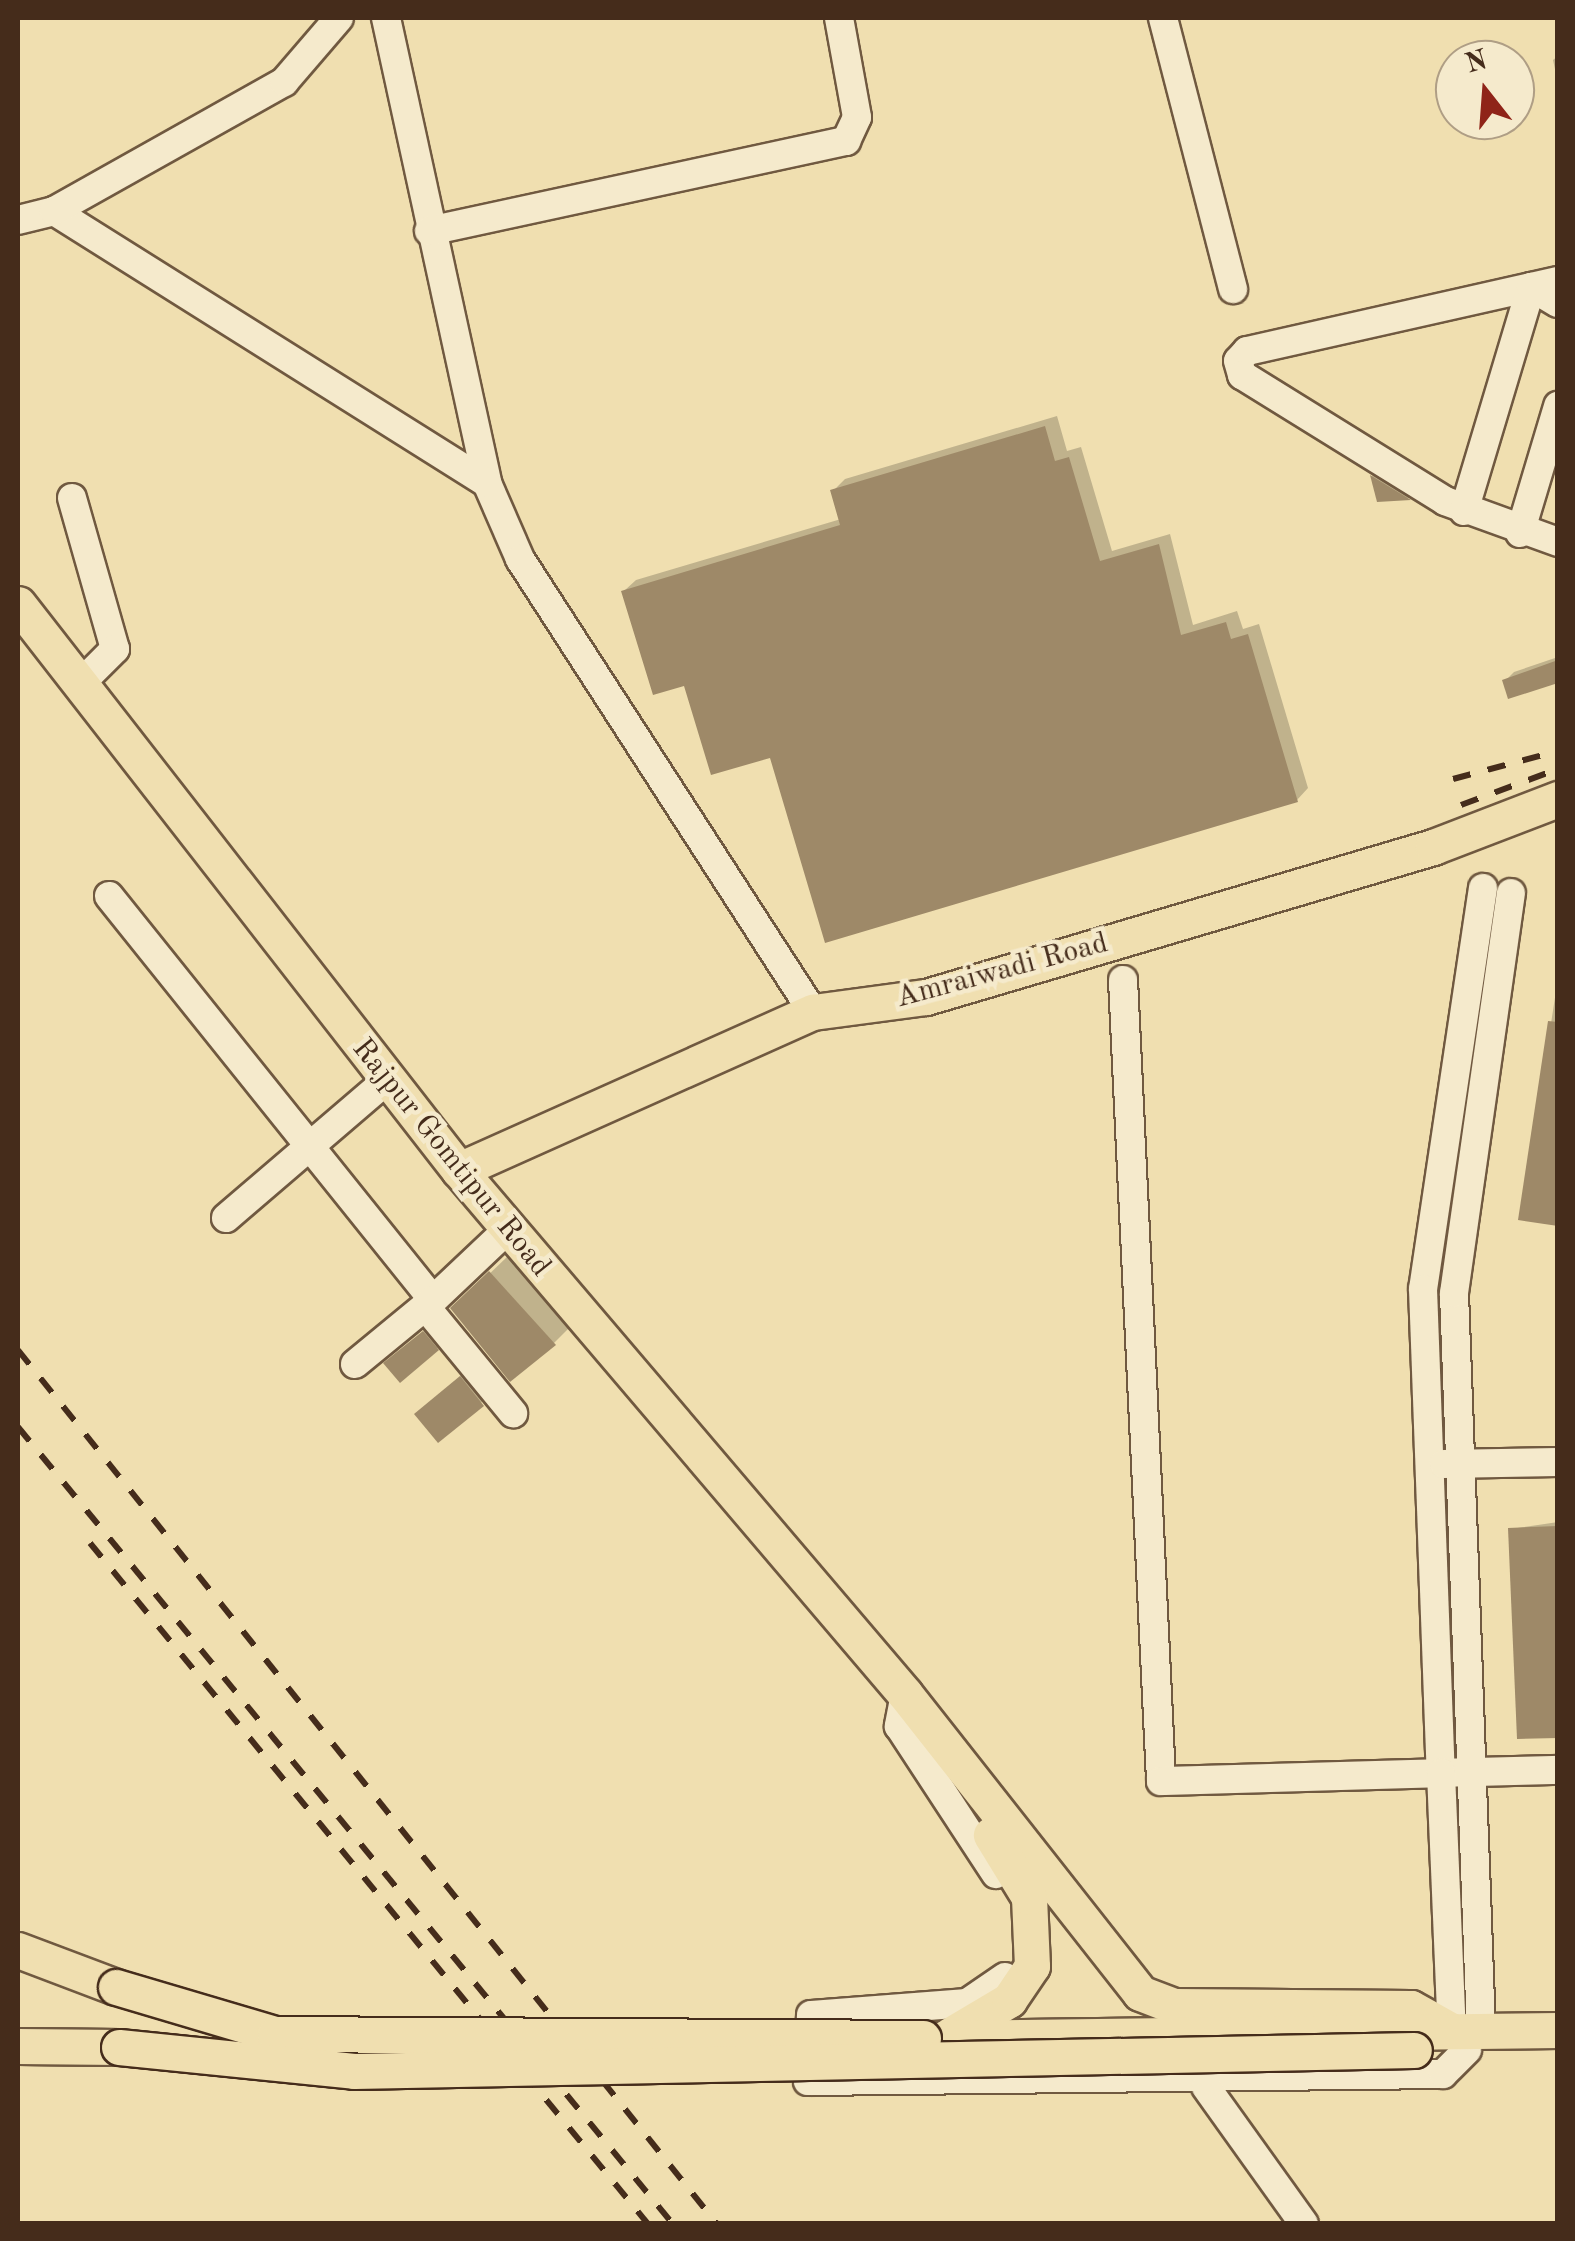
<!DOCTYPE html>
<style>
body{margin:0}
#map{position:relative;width:1575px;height:2241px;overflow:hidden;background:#f0dfb0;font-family:"Old Standard TT",serif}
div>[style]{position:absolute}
.shadow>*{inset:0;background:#0003}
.building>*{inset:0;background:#9e8968}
.roads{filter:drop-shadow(2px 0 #705940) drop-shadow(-2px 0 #705940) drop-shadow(0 2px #705940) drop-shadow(0 -2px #705940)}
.minor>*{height:28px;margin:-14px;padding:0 14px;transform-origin:14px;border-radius:14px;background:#f5eacc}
.major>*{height:35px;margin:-17.5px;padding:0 17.5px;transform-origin:17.5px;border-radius:17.5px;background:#f0dfb0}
.rail>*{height:6px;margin-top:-3px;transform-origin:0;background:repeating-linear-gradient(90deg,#452c1b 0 18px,transparent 0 36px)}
.bridges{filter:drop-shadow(2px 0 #452c1b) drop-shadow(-2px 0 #452c1b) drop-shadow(0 2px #452c1b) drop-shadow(0 -2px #452c1b)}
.major-bridge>*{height:35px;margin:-17.5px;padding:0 17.5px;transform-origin:17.5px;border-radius:17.5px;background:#f0dfb0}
span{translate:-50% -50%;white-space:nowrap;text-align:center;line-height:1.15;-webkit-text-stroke:9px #f5eacc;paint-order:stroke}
.street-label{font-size:30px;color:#452c1b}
.frame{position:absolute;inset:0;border:20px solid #452c1b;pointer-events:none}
.north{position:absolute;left:1435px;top:40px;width:100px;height:100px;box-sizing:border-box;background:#f5eacc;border:2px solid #af9e85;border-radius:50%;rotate:343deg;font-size:28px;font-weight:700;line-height:40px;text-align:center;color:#452c1b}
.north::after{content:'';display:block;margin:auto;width:35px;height:45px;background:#8f2418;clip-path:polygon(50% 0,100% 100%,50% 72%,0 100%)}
</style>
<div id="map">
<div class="shadow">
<div style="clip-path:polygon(1558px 56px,1558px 83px,1553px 60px)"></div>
<div style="clip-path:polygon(1057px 416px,1067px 451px,1081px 447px,1112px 551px,1170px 534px,1193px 625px,1237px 611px,1243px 629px,1259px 624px,1308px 788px,1297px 800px,771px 754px,686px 683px,624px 591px,636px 580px,841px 519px,833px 491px,845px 479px)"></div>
<div style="clip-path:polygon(1389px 458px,1426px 481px,1410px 498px,1379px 499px,1372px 476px)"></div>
<div style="clip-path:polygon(1558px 657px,1558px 681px,1505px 681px,1514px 672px)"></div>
<div style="clip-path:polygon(1558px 978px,1558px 1224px,1521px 1218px)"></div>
<div style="clip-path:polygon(509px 1255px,572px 1325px,554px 1343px,453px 1309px)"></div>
<div style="clip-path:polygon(442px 1315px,455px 1331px,437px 1348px,387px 1364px)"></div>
<div style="clip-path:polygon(479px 1360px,500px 1386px,439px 1440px,417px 1414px)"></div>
<div style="clip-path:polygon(1558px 1522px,1558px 1735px,1511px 1529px)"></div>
</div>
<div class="building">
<div style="clip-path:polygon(1045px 426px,1055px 461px,1069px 457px,1100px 561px,1159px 544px,1181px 635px,1226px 622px,1231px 639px,1248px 634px,1298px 802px,825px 943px,770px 758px,711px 775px,684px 686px,653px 695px,621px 591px,840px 525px,830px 490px)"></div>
<div style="clip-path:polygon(1370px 475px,1411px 500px,1377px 502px)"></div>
<div style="clip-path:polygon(1558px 660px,1558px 683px,1508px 699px,1502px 680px)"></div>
<div style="clip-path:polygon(1548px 1021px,1558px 1022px,1558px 1226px,1518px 1220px)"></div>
<div style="clip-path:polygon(489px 1271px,556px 1345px,510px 1382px,450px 1308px)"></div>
<div style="clip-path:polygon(423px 1331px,439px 1350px,400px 1383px,383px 1363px)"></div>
<div style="clip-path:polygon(460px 1376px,484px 1406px,438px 1443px,414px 1414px)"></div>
<div style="clip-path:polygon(1558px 1526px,1558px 1738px,1517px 1739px,1508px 1528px)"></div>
</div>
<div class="roads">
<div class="minor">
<div style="left:386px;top:18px;width:476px;rotate:77.7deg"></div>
<div style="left:487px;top:483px;width:83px;rotate:66.5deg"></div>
<div style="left:520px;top:559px;width:539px;rotate:57.11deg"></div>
<div style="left:1163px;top:18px;width:280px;rotate:75.5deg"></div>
<div style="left:54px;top:211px;width:511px;rotate:32.14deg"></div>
<div style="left:18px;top:220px;width:37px;rotate:-14deg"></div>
<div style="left:54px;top:211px;width:264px;rotate:-29.3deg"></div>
<div style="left:284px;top:82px;width:84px;rotate:-49.3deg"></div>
<div style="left:429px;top:231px;width:427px;rotate:-12.2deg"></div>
<div style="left:846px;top:141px;width:26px;rotate:-65deg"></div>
<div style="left:857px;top:117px;width:101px;rotate:-100.3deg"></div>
<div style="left:1558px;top:281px;width:319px;rotate:167.3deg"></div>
<div style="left:1247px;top:351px;width:13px;rotate:132deg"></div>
<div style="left:1238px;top:361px;width:15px;rotate:74deg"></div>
<div style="left:1242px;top:375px;width:239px;rotate:31.8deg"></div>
<div style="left:1445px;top:501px;width:120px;rotate:19.9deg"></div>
<div style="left:72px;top:498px;width:157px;rotate:74.1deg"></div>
<div style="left:115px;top:649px;width:49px;rotate:135deg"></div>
<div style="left:1464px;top:511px;width:234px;rotate:-73.3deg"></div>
<div style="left:1531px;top:287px;width:31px;rotate:31deg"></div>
<div style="left:1520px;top:533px;width:133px;rotate:-73.3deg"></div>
<div style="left:1483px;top:888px;width:405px;rotate:98.5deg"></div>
<div style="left:1423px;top:1289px;width:484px;rotate:87.9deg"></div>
<div style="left:1441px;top:1773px;width:117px;rotate:-1.5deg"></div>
<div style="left:109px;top:896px;width:518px;rotate:51.27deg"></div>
<div style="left:433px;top:1300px;width:102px;rotate:-43.4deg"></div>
<div style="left:1123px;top:980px;width:802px;rotate:87.28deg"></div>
<div style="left:1161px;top:1781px;width:280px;rotate:-1.6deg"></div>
<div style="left:1441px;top:1773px;width:258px;rotate:87.6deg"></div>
<div style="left:226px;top:1218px;width:213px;rotate:-40.6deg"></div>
<div style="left:425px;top:1306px;width:139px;rotate:50.6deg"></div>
<div style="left:355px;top:1364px;width:101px;rotate:-39.4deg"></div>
<div style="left:1444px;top:1464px;width:114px;rotate:-1deg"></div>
<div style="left:905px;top:1694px;width:33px;rotate:101deg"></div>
<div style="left:899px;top:1726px;width:177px;rotate:56.8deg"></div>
<div style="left:1005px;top:1977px;width:46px;rotate:145.6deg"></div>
<div style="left:967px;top:2003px;width:156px;rotate:175.6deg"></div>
<div style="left:811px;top:2015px;width:66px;rotate:92.6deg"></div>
<div style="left:808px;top:2081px;width:635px;rotate:-0.63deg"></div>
<div style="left:1443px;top:2074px;width:34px;rotate:-45deg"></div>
<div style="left:1481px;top:2030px;width:737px;rotate:-92.1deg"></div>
<div style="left:1454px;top:1293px;width:404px;rotate:-81.9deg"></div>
<div style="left:1206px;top:2087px;width:168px;rotate:54.4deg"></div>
</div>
<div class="major">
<div style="left:18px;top:604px;width:718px;rotate:52.08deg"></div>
<div style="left:459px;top:1170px;width:688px;rotate:49.6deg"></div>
<div style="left:905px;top:1694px;width:380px;rotate:51.8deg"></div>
<div style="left:1140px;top:1993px;width:36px;rotate:21deg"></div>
<div style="left:1174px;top:2006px;width:237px;rotate:0.5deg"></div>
<div style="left:1411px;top:2008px;width:47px;rotate:29.3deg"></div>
<div style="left:459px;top:1170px;width:388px;rotate:-24.1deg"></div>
<div style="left:813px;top:1012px;width:114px;rotate:-7.6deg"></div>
<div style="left:926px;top:997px;width:529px;rotate:-16.48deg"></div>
<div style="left:1433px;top:847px;width:134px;rotate:-21deg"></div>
<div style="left:18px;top:1950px;width:105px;rotate:20.7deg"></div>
<div style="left:950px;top:2035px;width:69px;rotate:-30.7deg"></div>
<div style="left:1009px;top:2000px;width:41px;rotate:-55.9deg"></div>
<div style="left:1032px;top:1966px;width:69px;rotate:-92.5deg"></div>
<div style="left:1029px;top:1897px;width:73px;rotate:-121.5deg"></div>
<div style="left:945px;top:2038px;width:613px;rotate:-0.75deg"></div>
<div style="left:18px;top:2046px;width:101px;rotate:0.6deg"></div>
</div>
</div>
<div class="rail">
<div style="left:1453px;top:779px;width:109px;rotate:-14.9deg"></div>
<div style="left:1461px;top:805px;width:103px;rotate:-20.4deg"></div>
<div style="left:18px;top:1350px;width:1119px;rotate:51.35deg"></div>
<div style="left:18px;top:1427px;width:1032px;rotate:50.59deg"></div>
<div style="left:90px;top:1543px;width:880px;rotate:50.67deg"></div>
</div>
<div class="bridges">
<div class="major-bridge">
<div style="left:116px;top:1987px;width:166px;rotate:16.5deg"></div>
<div style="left:275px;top:2034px;width:648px;rotate:0.35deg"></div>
<div style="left:119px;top:2047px;width:236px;rotate:5.8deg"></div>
<div style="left:354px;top:2071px;width:1060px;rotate:-1.13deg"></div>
</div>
</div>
<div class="street-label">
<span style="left:1002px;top:971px;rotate:-15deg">Amraiwadi Road</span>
<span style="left:451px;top:1158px;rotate:51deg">Rajpur Gomtipur Road</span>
</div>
<div class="frame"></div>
<div class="north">N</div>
</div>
